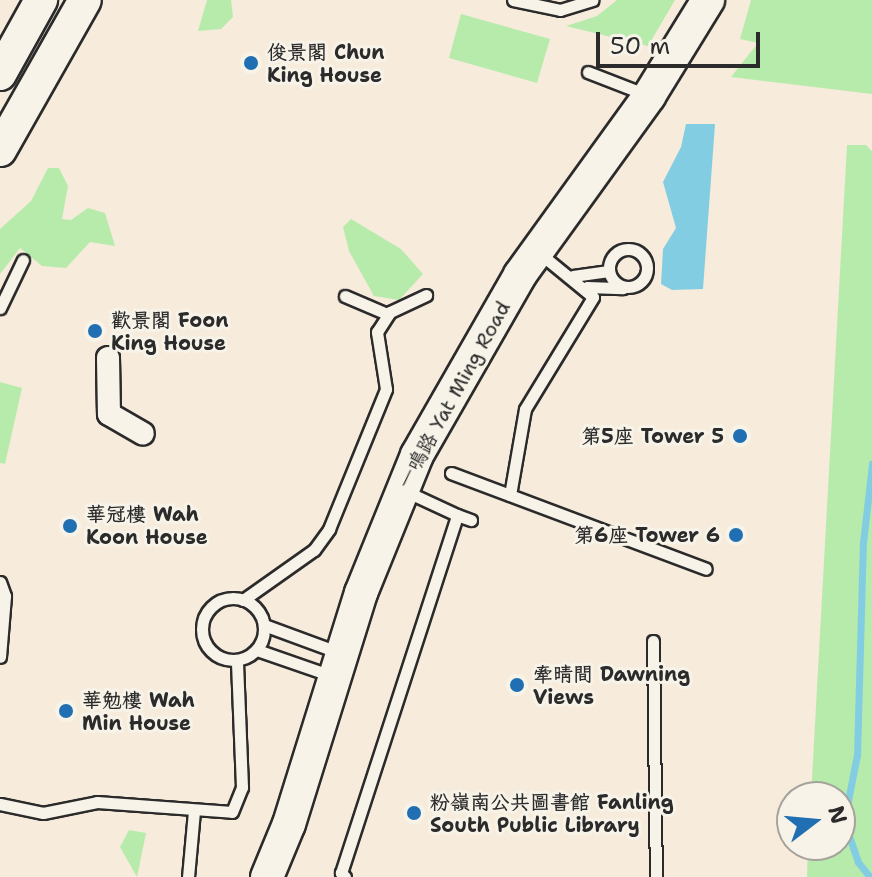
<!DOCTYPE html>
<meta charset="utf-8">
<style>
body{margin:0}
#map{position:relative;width:872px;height:877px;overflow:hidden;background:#f7ebdb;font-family:"Shantell Sans","LXGW WenKai TC",sans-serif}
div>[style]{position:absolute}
.green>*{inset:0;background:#b7ebac}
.water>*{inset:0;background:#83cde3}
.stream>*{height:7px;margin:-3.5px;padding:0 3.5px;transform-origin:3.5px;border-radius:3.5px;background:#83cde3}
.roads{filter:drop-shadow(2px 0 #2b2b2b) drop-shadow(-2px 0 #2b2b2b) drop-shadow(0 2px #2b2b2b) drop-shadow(0 -2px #2b2b2b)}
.lane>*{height:11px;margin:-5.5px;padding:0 5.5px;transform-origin:5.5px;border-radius:5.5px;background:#f7f3e8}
.lane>.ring{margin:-5.5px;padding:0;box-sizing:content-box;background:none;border:11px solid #f7f3e8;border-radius:50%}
.street>*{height:22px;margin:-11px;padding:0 11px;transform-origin:11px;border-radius:11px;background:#f7f3e8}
.secondary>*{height:32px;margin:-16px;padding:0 16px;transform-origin:16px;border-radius:16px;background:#f7f3e8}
.dots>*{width:22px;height:22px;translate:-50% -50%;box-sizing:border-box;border:4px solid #f7f3e8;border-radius:50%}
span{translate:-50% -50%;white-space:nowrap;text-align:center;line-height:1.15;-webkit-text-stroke:6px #f7f3e8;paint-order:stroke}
.poi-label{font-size:20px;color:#2b2b2b;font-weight:700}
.left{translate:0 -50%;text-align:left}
.right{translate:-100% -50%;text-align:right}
.street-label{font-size:20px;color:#2b2b2b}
.north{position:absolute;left:776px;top:781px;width:80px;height:80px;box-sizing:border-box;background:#f7f3e8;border:2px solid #a5a39c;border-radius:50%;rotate:74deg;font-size:22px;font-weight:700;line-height:32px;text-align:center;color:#2b2b2b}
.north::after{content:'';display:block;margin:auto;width:28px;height:36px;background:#1f6fb2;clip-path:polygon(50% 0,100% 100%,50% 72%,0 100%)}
.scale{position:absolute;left:596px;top:32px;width:164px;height:36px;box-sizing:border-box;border:4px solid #2b2b2b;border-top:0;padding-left:10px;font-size:24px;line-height:28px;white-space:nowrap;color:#2b2b2b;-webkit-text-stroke:6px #f7f3e8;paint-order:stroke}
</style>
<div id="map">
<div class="green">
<div style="clip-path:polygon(207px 0,231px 0,233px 17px,221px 29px,198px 31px)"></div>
<div style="clip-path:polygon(617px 0,675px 0,648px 46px,566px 26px,597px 16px)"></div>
<div style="clip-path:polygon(751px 0,872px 0,872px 94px,731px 77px,758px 43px,740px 39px)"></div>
<div style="clip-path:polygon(461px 14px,550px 39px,537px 83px,449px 58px)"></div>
<div style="clip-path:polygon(847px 145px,866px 145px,872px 151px,872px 877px,807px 877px,808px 845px,840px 845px,840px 797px,811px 797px)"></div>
<div style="clip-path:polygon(48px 168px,59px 168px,68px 186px,62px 219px,71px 220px,88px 208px,105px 213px,115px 246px,90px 242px,66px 268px,42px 266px,20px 248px,0 274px,0 229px,31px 201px)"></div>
<div style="clip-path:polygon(351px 219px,401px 249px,423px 274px,399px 300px,374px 296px,349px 251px,343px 227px)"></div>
<div style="clip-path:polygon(0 382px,22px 388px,5px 464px,0 463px)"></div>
<div style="clip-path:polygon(129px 830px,146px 833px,137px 877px,120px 847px)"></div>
</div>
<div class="water">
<div style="clip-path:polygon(686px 124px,715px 124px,703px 289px,672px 290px,661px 284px,663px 249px,676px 228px,663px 182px,681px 147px)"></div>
</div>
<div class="stream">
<div style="left:870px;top:877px;width:19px;rotate:-129deg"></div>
<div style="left:858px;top:862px;width:43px;rotate:-108.9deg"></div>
<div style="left:844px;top:821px;width:67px;rotate:-78.9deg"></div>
<div style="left:857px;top:755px;width:212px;rotate:-88.4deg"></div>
<div style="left:863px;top:543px;width:80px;rotate:-83.5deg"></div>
</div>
<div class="roads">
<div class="lane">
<div style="left:513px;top:0;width:48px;rotate:12deg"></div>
<div style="left:560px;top:10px;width:34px;rotate:-17deg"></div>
<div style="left:588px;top:72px;width:63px;rotate:21.3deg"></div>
<div class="ring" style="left:609px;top:249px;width:27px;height:27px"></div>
<div style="left:573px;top:276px;width:36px;rotate:-8deg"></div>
<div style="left:587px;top:287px;width:36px;rotate:2deg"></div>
<div style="left:345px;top:296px;width:46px;rotate:23.2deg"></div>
<div style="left:0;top:308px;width:53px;rotate:-64.4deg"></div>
<div style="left:451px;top:473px;width:272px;rotate:20.6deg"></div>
<div style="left:510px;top:495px;width:87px;rotate:-80.1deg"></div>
<div style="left:525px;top:409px;width:131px;rotate:-58.7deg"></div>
<div style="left:593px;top:297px;width:71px;rotate:-140.7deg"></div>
<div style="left:457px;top:515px;width:15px;rotate:20deg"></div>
<div style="left:0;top:582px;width:15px;rotate:70deg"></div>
<div style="left:5px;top:596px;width:61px;rotate:94.7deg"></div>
<div class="ring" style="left:202px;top:598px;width:51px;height:51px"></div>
<div style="left:243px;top:600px;width:87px;rotate:-35.2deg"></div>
<div style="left:314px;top:550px;width:26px;rotate:-54deg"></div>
<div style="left:329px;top:529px;width:151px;rotate:-67.8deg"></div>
<div style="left:386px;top:389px;width:58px;rotate:-99deg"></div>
<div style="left:377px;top:332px;width:24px;rotate:-57deg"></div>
<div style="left:390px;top:312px;width:40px;rotate:-25deg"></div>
<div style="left:264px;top:625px;width:81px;rotate:20.2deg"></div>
<div style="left:653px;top:641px;width:236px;rotate:89.3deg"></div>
<div style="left:257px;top:650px;width:79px;rotate:19.1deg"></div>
<div style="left:0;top:804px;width:44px;rotate:11.8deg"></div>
<div style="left:43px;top:813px;width:55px;rotate:-11.5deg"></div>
<div style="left:97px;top:802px;width:135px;rotate:4.2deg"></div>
<div style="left:232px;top:812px;width:27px;rotate:-68deg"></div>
<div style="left:242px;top:787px;width:127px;rotate:-92.3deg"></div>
<div style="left:188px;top:877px;width:66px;rotate:-84.8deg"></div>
<div style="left:345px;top:877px;width:6px;rotate:-135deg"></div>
<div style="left:341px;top:873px;width:376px;rotate:-72deg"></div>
<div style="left:457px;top:515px;width:57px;rotate:-155.2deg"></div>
</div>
<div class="street">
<div style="left:108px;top:358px;width:56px;rotate:89deg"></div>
<div style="left:109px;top:414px;width:39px;rotate:30deg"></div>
</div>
<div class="secondary">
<div style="left:0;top:74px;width:85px;rotate:-61deg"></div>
<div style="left:0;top:150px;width:172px;rotate:-60.5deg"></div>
<div style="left:267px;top:877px;width:57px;rotate:-67.5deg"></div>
<div style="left:289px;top:824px;width:242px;rotate:-72.7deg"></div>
<div style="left:361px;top:593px;width:149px;rotate:-67.9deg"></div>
<div style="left:417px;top:455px;width:207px;rotate:-60.2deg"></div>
<div style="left:520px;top:275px;width:221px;rotate:-54.2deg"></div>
<div style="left:649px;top:96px;width:113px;rotate:-58.4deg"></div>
</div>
</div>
<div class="dots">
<div style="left:251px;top:63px;background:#1f6fb2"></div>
<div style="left:95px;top:331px;background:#1f6fb2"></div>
<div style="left:740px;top:436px;background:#1f6fb2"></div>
<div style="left:70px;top:526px;background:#1f6fb2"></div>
<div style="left:736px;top:535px;background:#1f6fb2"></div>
<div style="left:517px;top:685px;background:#1f6fb2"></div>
<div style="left:66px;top:711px;background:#1f6fb2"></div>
<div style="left:414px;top:813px;background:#1f6fb2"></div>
</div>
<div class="poi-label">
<span class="left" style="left:267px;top:64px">俊景閣 Chun<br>King House</span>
<span class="left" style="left:111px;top:332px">歡景閣 Foon<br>King House</span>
<span class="right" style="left:724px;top:436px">第5座 Tower 5</span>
<span class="left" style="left:86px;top:526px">華冠樓 Wah<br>Koon House</span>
<span class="right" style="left:720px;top:535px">第6座 Tower 6</span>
<span class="left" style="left:533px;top:686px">牽晴間 Dawning<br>Views</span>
<span class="left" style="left:82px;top:712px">華勉樓 Wah<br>Min House</span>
<span class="left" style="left:430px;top:814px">粉嶺南公共圖書館 Fanling<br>South Public Library</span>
</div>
<div class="street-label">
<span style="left:454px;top:395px;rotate:-61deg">一鳴路 Yat Ming Road</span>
</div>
<div class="north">N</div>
<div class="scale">50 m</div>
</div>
